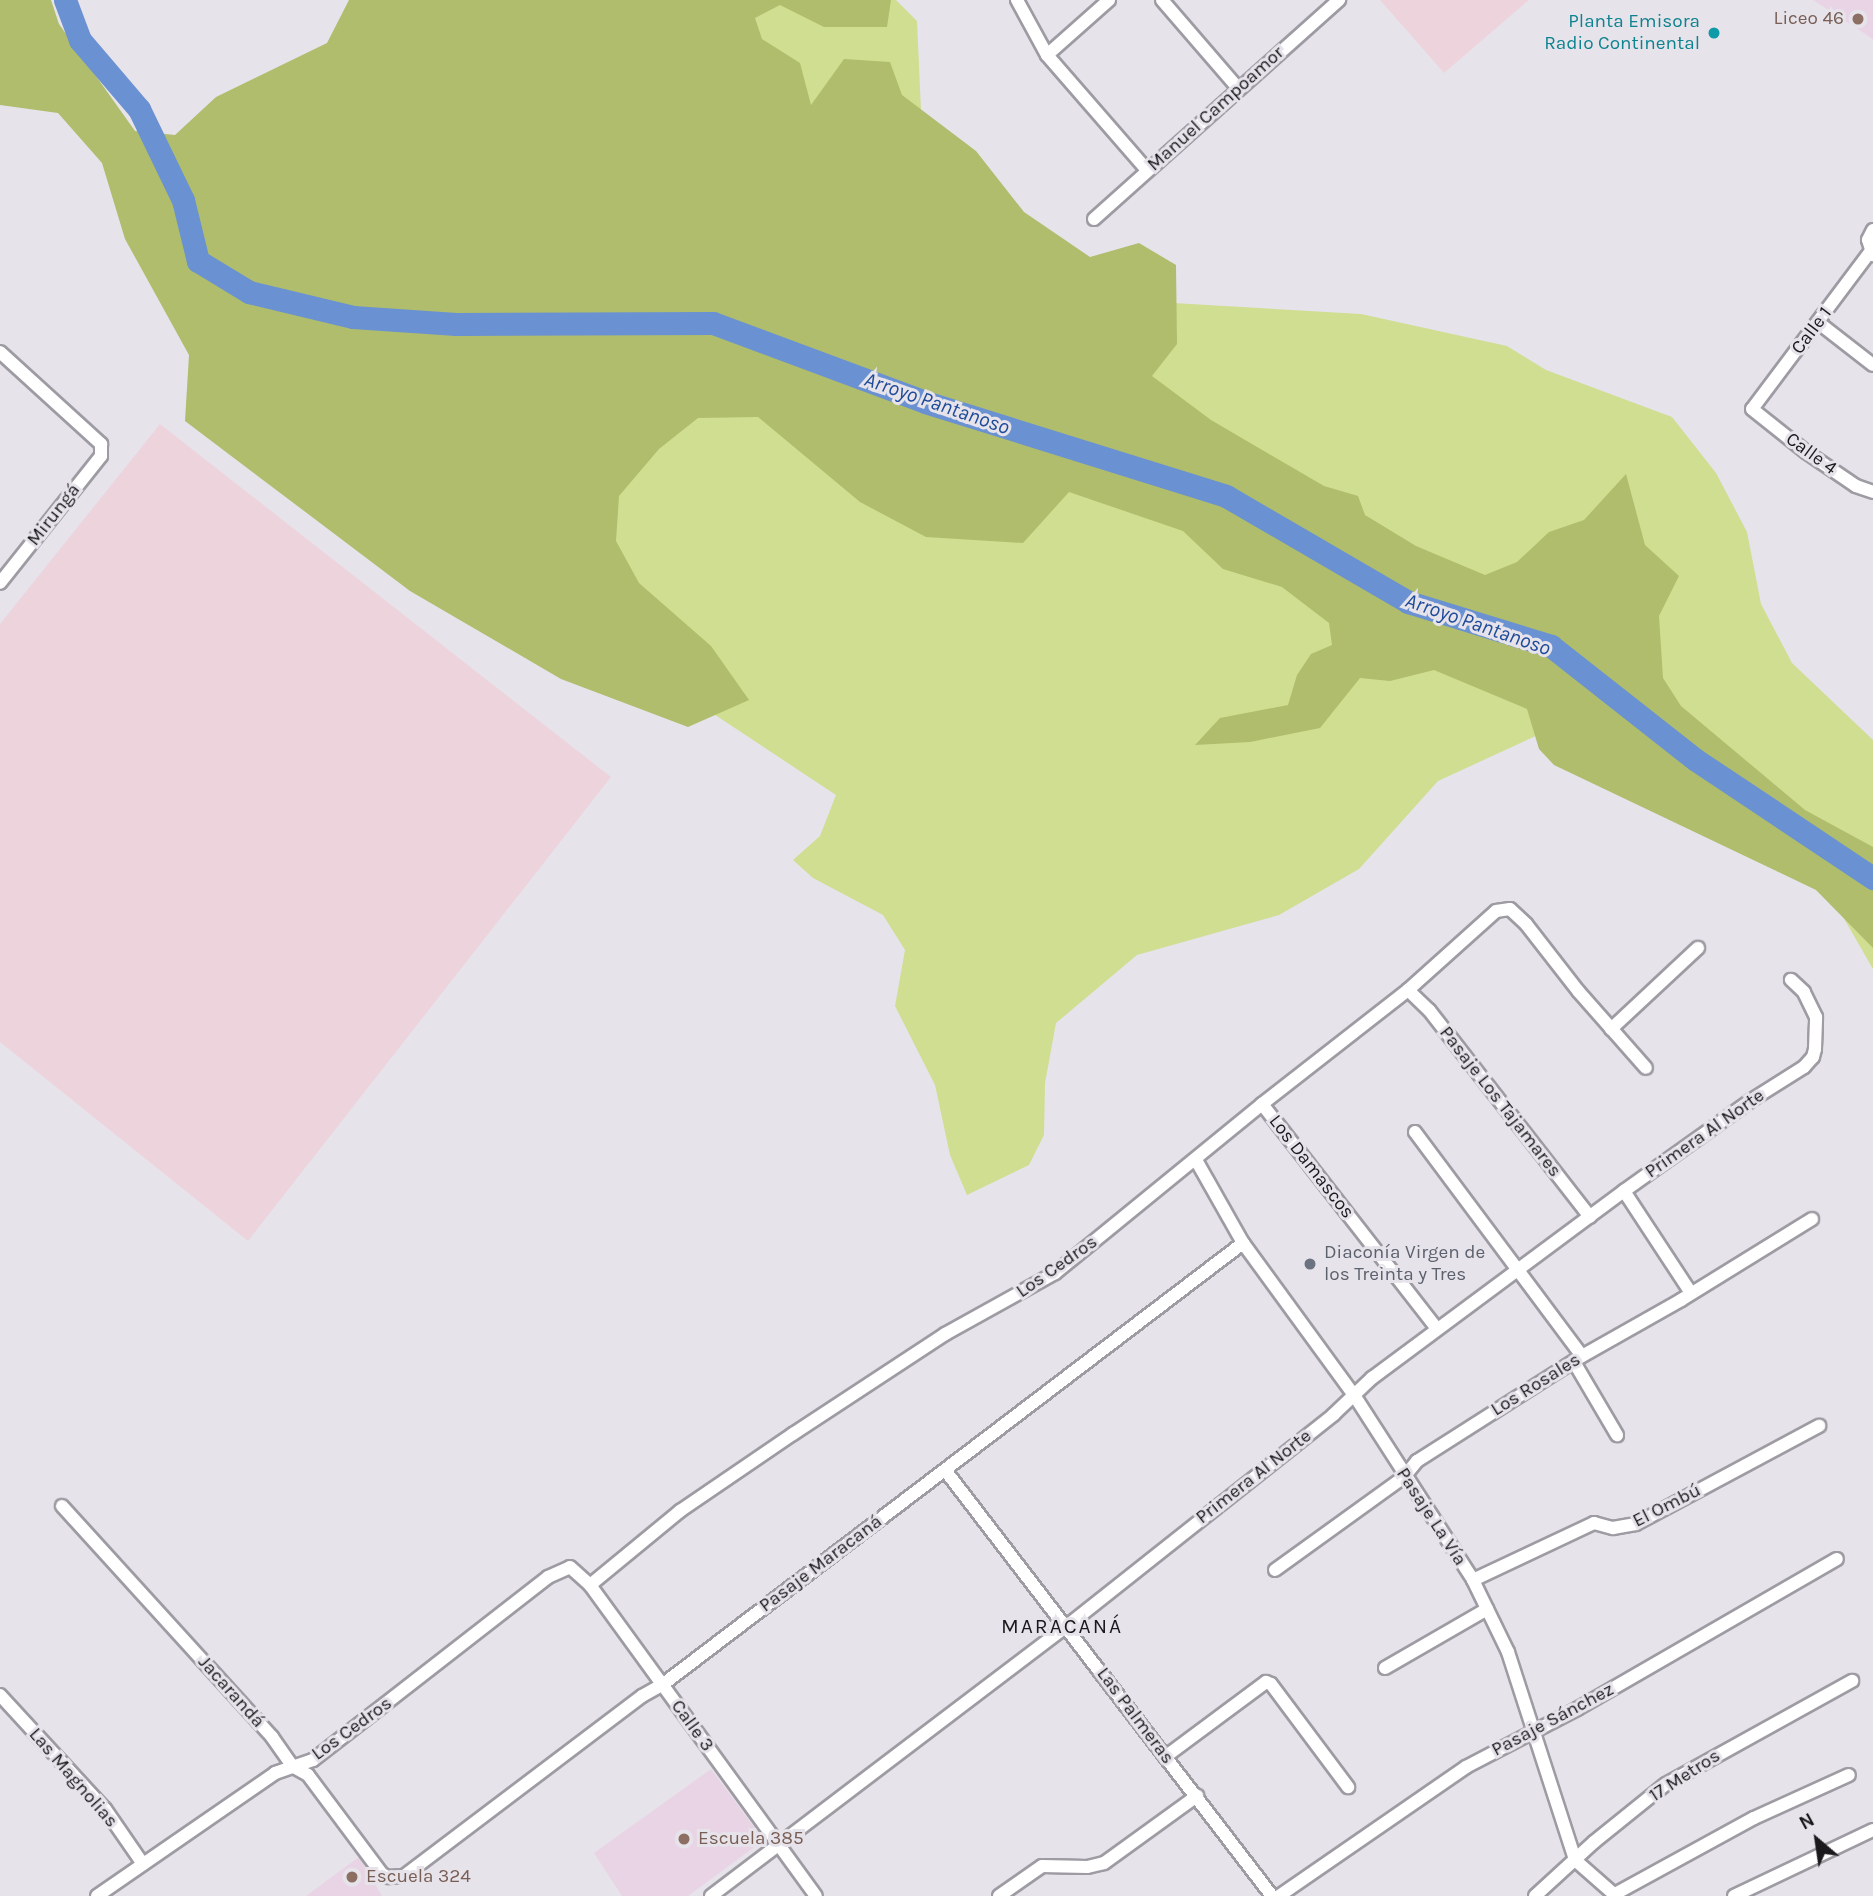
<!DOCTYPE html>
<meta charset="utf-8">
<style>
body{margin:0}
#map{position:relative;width:1873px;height:1896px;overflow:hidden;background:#e7e3eb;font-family:Karla,sans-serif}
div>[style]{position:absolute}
.industrial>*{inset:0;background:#edd4dc}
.education>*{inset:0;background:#e8d4e4}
.green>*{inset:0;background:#cfde90}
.forest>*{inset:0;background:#afbd6c}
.river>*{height:23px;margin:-11.5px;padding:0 11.5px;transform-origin:11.5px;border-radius:11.5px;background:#6a91d2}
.roads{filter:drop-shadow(2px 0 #9e9ba3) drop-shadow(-2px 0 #9e9ba3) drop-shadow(0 2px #9e9ba3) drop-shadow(0 -2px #9e9ba3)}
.minor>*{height:12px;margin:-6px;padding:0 6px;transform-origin:6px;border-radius:6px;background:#fff}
.dots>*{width:19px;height:19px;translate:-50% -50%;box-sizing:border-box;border:4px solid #e7e3eb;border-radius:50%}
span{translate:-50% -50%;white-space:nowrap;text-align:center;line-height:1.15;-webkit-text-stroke:6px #e7e3eb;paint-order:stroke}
.education-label{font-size:19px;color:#785e54}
.right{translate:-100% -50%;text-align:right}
.left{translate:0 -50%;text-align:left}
.culture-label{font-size:19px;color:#0d838f}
.street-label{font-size:19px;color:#1b191c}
.worship-label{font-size:19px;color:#5b616d}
.water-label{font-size:21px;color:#1e4b99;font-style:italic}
.neighbourhood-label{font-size:21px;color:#1b191c;letter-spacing:2px}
.north{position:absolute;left:1782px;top:1805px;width:70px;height:70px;-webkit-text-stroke:5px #e7e3eb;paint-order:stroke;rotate:331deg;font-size:19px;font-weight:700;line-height:28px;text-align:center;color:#1b191c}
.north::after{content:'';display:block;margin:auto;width:24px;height:32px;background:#1b191c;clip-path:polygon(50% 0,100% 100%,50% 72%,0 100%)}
</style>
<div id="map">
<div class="industrial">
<div style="clip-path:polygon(1380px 0,1529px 0,1444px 73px)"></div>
<div style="clip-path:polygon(160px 424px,611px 777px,248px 1241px,0 1042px,0 624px)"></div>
</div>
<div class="education">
<div style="clip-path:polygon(1813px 0,1873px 0,1873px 39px)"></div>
<div style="clip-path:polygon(711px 1769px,757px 1831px,753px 1848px,688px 1896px,622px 1896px,594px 1853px)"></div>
<div style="clip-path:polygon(359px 1857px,382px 1896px,306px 1896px)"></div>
</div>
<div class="green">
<div style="clip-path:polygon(486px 0,896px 0,917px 21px,922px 133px,1122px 300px,1361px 314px,1507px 346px,1546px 370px,1672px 417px,1716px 473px,1747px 532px,1761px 604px,1792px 663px,1873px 740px,1873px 969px,1819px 875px,1540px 734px,1438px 781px,1359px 869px,1279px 915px,1137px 955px,1056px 1023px,1045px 1083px,1044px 1135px,1029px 1165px,967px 1195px,950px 1155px,935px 1085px,895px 1006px,905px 950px,883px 915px,813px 878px,793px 860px,820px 836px,836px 795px,691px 699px,609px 667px)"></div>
</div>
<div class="forest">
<div style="clip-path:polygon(0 0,51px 0,59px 24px,135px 131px,175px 135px,216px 97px,327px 43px,349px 0,891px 0,887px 27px,824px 27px,780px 5px,755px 18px,762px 39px,800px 63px,811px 105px,844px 59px,890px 62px,902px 95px,976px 151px,1024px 212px,1090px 257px,1139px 243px,1176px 265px,1177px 344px,1152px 376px,1211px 420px,1324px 486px,1358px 496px,1365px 515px,1416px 546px,1485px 575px,1517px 562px,1549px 532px,1584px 520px,1626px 474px,1645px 545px,1679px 576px,1659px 616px,1663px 678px,1681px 706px,1805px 810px,1873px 847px,1873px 948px,1816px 890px,1554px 765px,1539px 749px,1527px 709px,1434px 670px,1390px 681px,1360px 678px,1320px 728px,1250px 742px,1195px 745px,1220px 718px,1288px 705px,1297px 675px,1311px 654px,1332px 645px,1329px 623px,1282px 587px,1223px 569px,1183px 531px,1069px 492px,1023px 543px,926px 537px,860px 502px,758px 417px,698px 418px,659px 449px,619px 496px,616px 541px,639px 583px,711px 646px,749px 700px,688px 727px,561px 679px,410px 591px,185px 421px,189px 355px,125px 239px,102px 163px,58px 113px,0 105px)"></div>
</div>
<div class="river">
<div style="left:65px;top:0;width:43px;rotate:69.4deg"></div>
<div style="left:80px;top:40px;width:91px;rotate:49.5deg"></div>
<div style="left:139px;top:109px;width:101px;rotate:64.2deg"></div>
<div style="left:183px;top:200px;width:63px;rotate:76.2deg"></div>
<div style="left:198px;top:261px;width:60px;rotate:31.3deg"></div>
<div style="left:249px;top:292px;width:107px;rotate:13.5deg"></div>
<div style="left:353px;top:317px;width:103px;rotate:3.9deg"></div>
<div style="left:456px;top:324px;width:257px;rotate:-0.2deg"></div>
<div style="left:713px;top:323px;width:226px;rotate:20.4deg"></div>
<div style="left:925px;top:402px;width:315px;rotate:17.3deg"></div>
<div style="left:1226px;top:496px;width:211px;rotate:30.2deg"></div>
<div style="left:1408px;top:602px;width:150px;rotate:17.1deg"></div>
<div style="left:1551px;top:646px;width:184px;rotate:38.2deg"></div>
<div style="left:1696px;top:760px;width:213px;rotate:33.7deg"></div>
</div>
<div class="roads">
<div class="minor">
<div style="left:1017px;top:0;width:63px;rotate:61.4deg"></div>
<div style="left:1047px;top:55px;width:152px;rotate:49deg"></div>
<div style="left:1162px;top:0;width:116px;rotate:49.2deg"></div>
<div style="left:1047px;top:55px;width:83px;rotate:-41.6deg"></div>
<div style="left:1094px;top:219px;width:329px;rotate:-41.8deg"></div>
<div style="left:1873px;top:230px;width:11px;rotate:117deg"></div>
<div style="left:1868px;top:240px;width:16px;rotate:72deg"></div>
<div style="left:1870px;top:252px;width:196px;rotate:126.9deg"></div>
<div style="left:1752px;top:409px;width:69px;rotate:38.5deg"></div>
<div style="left:1806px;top:452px;width:60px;rotate:34.2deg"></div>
<div style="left:1856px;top:486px;width:18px;rotate:19deg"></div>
<div style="left:1819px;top:323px;width:68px;rotate:37.9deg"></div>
<div style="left:0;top:352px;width:137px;rotate:42.3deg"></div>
<div style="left:101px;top:444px;width:12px;rotate:90deg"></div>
<div style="left:101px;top:456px;width:162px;rotate:128.5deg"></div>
<div style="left:1408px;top:990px;width:29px;rotate:44deg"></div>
<div style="left:1429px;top:1010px;width:262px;rotate:52.1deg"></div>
<div style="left:1611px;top:1029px;width:119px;rotate:-43deg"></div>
<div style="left:1262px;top:1104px;width:285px;rotate:52.1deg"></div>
<div style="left:1415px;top:1132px;width:279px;rotate:53.3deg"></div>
<div style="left:1196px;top:1160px;width:95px;rotate:60.5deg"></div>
<div style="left:1243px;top:1243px;width:188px;rotate:53.9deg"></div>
<div style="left:1354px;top:1395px;width:220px;rotate:57.2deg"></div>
<div style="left:1473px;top:1580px;width:80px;rotate:64.1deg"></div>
<div style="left:1508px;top:1652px;width:219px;rotate:72.1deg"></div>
<div style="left:1575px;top:1860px;width:55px;rotate:41.3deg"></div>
<div style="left:1624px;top:1191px;width:122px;rotate:56.7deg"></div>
<div style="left:1574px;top:1362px;width:85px;rotate:59.5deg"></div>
<div style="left:945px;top:1470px;width:537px;rotate:52.49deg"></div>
<div style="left:62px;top:1506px;width:312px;rotate:47.7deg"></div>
<div style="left:272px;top:1737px;width:35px;rotate:55deg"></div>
<div style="left:292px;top:1766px;width:18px;rotate:29deg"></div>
<div style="left:308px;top:1775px;width:124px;rotate:53.2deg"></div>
<div style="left:382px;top:1874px;width:7px;rotate:27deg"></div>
<div style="left:388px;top:1877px;width:16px;rotate:-4deg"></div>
<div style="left:404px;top:1876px;width:298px;rotate:-37.1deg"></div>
<div style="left:642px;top:1696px;width:23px;rotate:-29deg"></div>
<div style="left:662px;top:1685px;width:730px;rotate:-37.26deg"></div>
<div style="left:1275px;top:1570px;width:159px;rotate:-35.8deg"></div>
<div style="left:1404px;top:1477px;width:21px;rotate:-51deg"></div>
<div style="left:1417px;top:1461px;width:196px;rotate:-32.5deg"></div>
<div style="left:1582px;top:1356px;width:114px;rotate:-29.5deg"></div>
<div style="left:1681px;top:1300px;width:154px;rotate:-31.7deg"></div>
<div style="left:1473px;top:1580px;width:134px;rotate:-25.2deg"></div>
<div style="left:1594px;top:1523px;width:20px;rotate:15deg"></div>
<div style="left:1613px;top:1528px;width:23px;rotate:-10deg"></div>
<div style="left:1636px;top:1524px;width:208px;rotate:-28.2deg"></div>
<div style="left:590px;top:1585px;width:117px;rotate:-39.4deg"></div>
<div style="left:680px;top:1511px;width:137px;rotate:-34.3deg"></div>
<div style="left:793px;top:1434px;width:182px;rotate:-33.3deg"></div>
<div style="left:945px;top:1334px;width:126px;rotate:-29deg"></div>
<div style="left:1055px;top:1273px;width:267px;rotate:-39.2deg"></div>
<div style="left:1262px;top:1104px;width:185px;rotate:-38deg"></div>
<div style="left:1408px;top:990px;width:118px;rotate:-41.9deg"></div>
<div style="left:1496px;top:911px;width:14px;rotate:-8deg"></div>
<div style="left:1510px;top:909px;width:22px;rotate:43deg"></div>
<div style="left:1526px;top:924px;width:86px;rotate:52.1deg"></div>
<div style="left:1579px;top:992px;width:101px;rotate:48.6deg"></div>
<div style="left:1385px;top:1668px;width:118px;rotate:-30deg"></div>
<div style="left:0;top:1695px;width:155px;rotate:47.4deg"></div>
<div style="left:105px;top:1809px;width:67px;rotate:55.4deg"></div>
<div style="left:1165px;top:1757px;width:126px;rotate:-36.6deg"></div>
<div style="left:1266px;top:1682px;width:5px;rotate:22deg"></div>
<div style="left:1271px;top:1684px;width:129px;rotate:53.2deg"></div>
<div style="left:1615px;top:1894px;width:158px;rotate:-28.7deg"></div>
<div style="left:1754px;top:1818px;width:104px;rotate:-24.4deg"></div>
<div style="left:97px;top:1896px;width:216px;rotate:-34.6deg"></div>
<div style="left:275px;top:1773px;width:40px;rotate:-18.9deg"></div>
<div style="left:313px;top:1760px;width:298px;rotate:-37.9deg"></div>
<div style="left:548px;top:1577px;width:24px;rotate:-24deg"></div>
<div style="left:570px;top:1567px;width:27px;rotate:42deg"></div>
<div style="left:590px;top:1585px;width:384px;rotate:54deg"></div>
<div style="left:711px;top:1896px;width:447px;rotate:-37.2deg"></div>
<div style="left:1067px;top:1626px;width:340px;rotate:-38.4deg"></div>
<div style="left:1333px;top:1415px;width:54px;rotate:-43.5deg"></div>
<div style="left:1372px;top:1378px;width:314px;rotate:-36.6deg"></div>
<div style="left:1624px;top:1191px;width:155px;rotate:-35.5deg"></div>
<div style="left:1750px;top:1101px;width:64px;rotate:-32.2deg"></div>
<div style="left:1804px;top:1067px;width:13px;rotate:-48deg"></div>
<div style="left:1813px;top:1057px;width:8px;rotate:-76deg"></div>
<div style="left:1815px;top:1049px;width:32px;rotate:-88deg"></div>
<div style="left:1816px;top:1017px;width:28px;rotate:-116deg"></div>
<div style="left:1804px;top:992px;width:18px;rotate:-137deg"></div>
<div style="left:999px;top:1896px;width:52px;rotate:-34.9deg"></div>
<div style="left:1042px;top:1866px;width:45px;rotate:1.3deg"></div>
<div style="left:1087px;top:1867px;width:17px;rotate:-13deg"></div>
<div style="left:1104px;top:1863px;width:115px;rotate:-35.8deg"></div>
<div style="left:1279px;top:1896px;width:227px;rotate:-34.6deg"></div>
<div style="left:1466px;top:1767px;width:125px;rotate:-27.6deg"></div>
<div style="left:1577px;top:1709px;width:300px;rotate:-30deg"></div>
<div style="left:1535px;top:1896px;width:80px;rotate:-42.5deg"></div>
<div style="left:1594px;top:1842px;width:92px;rotate:-38.9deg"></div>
<div style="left:1666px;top:1784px;width:213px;rotate:-29deg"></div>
<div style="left:1734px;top:1896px;width:154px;rotate:-25.4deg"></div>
</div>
</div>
<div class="dots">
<div style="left:1858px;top:19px;background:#8d6e63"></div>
<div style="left:1714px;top:33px;background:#0f9aa8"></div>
<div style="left:1310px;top:1264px;background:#6b7280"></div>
<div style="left:684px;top:1839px;background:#8d6e63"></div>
<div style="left:352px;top:1877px;background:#8d6e63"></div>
</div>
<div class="education-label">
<span class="right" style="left:1844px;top:19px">Liceo 46</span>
<span class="left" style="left:698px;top:1839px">Escuela 385</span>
<span class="left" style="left:366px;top:1877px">Escuela 324</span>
</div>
<div class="culture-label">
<span class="right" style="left:1700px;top:33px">Planta Emisora<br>Radio Continental</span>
</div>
<div class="street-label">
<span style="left:1216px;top:109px;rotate:-42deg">Manuel Campoamor</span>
<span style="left:1812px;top:331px;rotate:-53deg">Calle 1</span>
<span style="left:1811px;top:454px;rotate:36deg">Calle 4</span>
<span style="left:54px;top:515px;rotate:-52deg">Mirungá</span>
<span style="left:1500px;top:1102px;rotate:52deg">Pasaje Los Tajamares</span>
<span style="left:1705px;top:1134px;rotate:-35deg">Primera Al Norte</span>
<span style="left:1311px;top:1167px;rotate:52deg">Los Damascos</span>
<span style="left:1057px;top:1267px;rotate:-35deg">Los Cedros</span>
<span style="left:1536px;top:1385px;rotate:-32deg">Los Rosales</span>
<span style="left:1254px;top:1477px;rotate:-38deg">Primera Al Norte</span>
<span style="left:1667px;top:1506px;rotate:-27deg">El Ombú</span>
<span style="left:1431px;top:1517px;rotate:57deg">Pasaje La Vía</span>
<span style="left:821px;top:1564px;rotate:-37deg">Pasaje Maracaná</span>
<span style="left:231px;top:1692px;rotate:48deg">Jacarandá</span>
<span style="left:1135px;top:1716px;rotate:53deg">Las Palmeras</span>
<span style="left:1553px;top:1720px;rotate:-28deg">Pasaje Sánchez</span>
<span style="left:692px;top:1726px;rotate:54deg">Calle 3</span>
<span style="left:352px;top:1729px;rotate:-36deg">Los Cedros</span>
<span style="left:1685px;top:1776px;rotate:-33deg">17 Metros</span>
<span style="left:73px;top:1778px;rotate:49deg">Las Magnolias</span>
</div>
<div class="worship-label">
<span class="left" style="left:1324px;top:1264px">Diaconía Virgen de<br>los Treinta y Tres</span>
</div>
<div class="water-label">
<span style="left:937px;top:403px;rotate:19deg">Arroyo Pantanoso</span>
<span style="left:1478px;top:624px;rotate:19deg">Arroyo Pantanoso</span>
</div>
<div class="neighbourhood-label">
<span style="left:1062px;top:1626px">MARACANÁ</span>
</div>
<div class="north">N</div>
</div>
